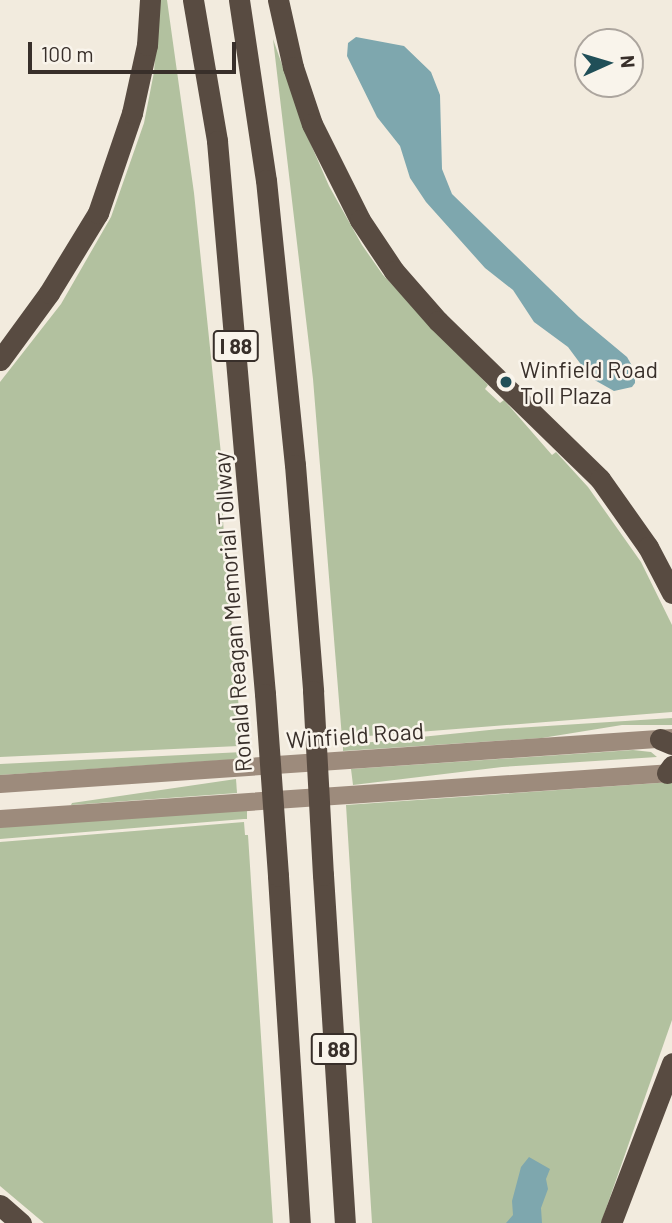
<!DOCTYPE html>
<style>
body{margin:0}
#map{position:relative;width:672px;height:1223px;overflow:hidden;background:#f2ebde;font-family:Barlow,sans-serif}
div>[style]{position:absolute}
.green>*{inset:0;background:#b2c19f}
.water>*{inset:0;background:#7ea7ae}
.secondary>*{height:18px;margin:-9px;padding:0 9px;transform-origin:9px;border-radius:9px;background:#9d8b7c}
.motorway>*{height:21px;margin:-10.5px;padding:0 10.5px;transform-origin:10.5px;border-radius:10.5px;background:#584b41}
.motorway-bridge>*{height:21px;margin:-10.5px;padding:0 10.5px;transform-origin:10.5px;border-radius:10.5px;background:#584b41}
.dots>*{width:19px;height:19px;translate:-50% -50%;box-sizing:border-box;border:4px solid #f9f4eb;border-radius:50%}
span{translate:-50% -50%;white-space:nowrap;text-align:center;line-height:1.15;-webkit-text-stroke:5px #f9f4eb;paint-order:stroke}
.shield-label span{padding:2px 5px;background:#f9f4eb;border:2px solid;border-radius:5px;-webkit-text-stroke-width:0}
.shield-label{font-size:21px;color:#382f2a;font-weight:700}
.poi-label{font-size:23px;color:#382f2a}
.left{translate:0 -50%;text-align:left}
.street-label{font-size:23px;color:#382f2a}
.north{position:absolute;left:574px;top:28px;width:70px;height:70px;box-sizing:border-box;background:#f9f4eb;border:2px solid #aca59e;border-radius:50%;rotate:86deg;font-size:19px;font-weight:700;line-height:28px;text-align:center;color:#382f2a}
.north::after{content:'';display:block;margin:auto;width:24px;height:32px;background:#204f58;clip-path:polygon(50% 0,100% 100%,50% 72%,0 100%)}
.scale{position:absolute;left:28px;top:42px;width:208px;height:32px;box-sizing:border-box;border:4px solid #382f2a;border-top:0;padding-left:9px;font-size:21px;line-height:24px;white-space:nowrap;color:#382f2a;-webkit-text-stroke:5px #f9f4eb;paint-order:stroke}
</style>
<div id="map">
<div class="green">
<div style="clip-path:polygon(159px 0,167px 0,194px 193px,224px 483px,221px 486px,224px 536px,241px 733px,239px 746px,0 757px,0 382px,61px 304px,111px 217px,144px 123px,154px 72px)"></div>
<div style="clip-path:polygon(273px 39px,306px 133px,329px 186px,362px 245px,383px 275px,488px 385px,485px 389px,500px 403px,504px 400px,552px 455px,556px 452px,588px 487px,641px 562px,672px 625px,672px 712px,342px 738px,313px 379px)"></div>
<div style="clip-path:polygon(672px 718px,672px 725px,622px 725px,542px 738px,343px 751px,343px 745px,499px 729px)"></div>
<div style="clip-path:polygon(633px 750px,651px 752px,657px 757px,502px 767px,353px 785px,351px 769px)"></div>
<div style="clip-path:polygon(243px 752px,243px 759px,0 775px,0 764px)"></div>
<div style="clip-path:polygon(236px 779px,237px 793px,71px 805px,72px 803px)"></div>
<div style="clip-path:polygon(672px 782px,672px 1020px,601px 1223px,372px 1223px,346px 805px)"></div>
<div style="clip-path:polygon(247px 810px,247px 819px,244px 819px,0 839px,0 827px)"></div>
<div style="clip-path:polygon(244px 822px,245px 835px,248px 835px,273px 1223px,44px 1223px,0 1186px,0 842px)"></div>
</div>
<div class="water">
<div style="clip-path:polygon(356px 37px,404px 46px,431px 72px,440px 95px,442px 169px,452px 194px,579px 317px,627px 357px,635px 371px,635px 383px,632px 387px,614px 391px,591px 378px,568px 347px,534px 322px,513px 290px,485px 268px,426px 202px,410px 178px,400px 146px,377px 117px,347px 56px,348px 43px)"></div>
<div style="clip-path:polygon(529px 1157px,550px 1169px,546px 1179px,548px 1189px,541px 1208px,542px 1223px,506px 1223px,513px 1215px,512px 1201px,521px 1167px)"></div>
</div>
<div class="secondary">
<div style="left:0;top:784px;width:674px;rotate:-3.92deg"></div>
<div style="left:0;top:819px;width:674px;rotate:-3.92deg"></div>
</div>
<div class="motorway">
<div style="left:193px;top:0;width:143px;rotate:80.3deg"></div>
<div style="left:217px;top:141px;width:555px;rotate:85.04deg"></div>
<div style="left:239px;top:0;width:182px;rotate:81.5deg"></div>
<div style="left:266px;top:180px;width:286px;rotate:84.2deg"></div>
<div style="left:295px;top:465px;width:227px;rotate:85.4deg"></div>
<div style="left:278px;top:0;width:69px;rotate:77.4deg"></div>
<div style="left:293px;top:67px;width:60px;rotate:71.6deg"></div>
<div style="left:312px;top:124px;width:107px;rotate:63.4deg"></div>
<div style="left:360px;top:220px;width:61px;rotate:56.3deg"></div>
<div style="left:394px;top:271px;width:67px;rotate:48.7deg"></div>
<div style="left:438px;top:321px;width:226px;rotate:44.3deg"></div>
<div style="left:600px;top:479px;width:83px;rotate:54.8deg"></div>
<div style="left:648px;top:547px;width:52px;rotate:62.4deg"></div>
<div style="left:0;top:360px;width:83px;rotate:-53.8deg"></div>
<div style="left:49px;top:293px;width:94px;rotate:-58.5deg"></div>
<div style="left:98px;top:213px;width:106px;rotate:-71.2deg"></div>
<div style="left:132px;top:113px;width:70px;rotate:-77.6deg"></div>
<div style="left:147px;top:45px;width:45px;rotate:-86.2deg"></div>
<div style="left:660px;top:739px;width:13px;rotate:23deg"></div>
<div style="left:667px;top:773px;width:9px;rotate:-54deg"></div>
<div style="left:323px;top:875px;width:349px;rotate:86.4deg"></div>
<div style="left:278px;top:876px;width:348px;rotate:86.4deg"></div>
<div style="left:0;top:1205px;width:28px;rotate:41deg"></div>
<div style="left:611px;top:1223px;width:171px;rotate:-69.1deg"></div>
</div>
<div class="motorway-bridge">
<div style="left:313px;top:691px;width:184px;rotate:86.9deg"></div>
<div style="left:265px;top:694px;width:182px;rotate:85.9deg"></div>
</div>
<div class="dots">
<div style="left:506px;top:382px;background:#204f58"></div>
</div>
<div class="shield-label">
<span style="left:236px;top:346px">I 88</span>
<span style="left:334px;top:1049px">I 88</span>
</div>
<div class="poi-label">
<span class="left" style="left:520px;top:382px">Winfield Road<br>Toll Plaza</span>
</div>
<div class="street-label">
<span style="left:232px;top:612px;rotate:-94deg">Ronald Reagan Memorial Tollway</span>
<span style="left:355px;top:735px;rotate:-4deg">Winfield Road</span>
</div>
<div class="north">N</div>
<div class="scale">100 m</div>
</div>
